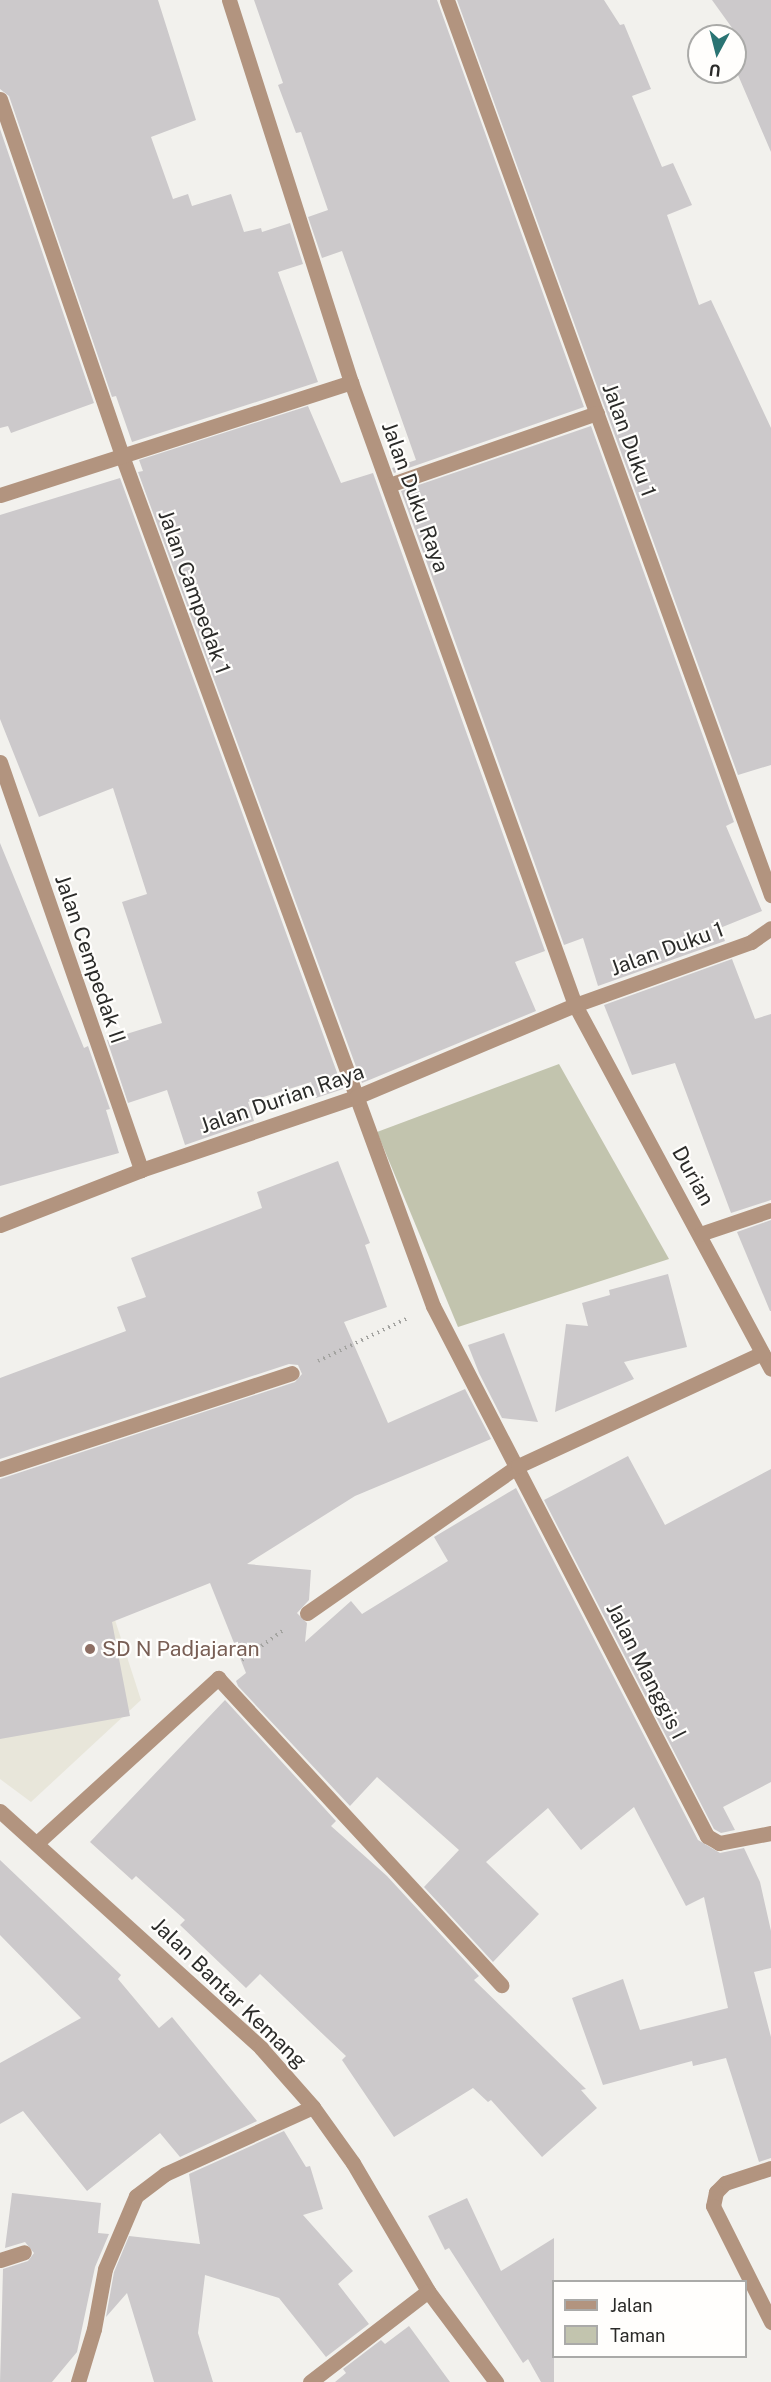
<!DOCTYPE html>
<style>
body{margin:0}
#map{position:relative;width:771px;height:2382px;overflow:hidden;background:#f2f1ed;font-family:"Public Sans",sans-serif}
div>[style]{position:absolute}
.built>*{inset:0;background:#e8e6da}
.green>*{inset:0;background:#c2c4ae}
.building>*{inset:0;background:#ccc9cb}
.path>*{height:4px;margin-top:-2px;transform-origin:0;background:repeating-linear-gradient(90deg,#a3a3a0 0 1.5px,transparent 0 6px)}
.minor>*{height:15px;margin:-7.5px;padding:0 7.5px;transform-origin:7.5px;border-radius:7.5px;background:#b2947f}
.dots>*{width:16px;height:16px;translate:-50% -50%;box-sizing:border-box;border:3px solid #fffefc;border-radius:50%}
span{translate:-50% -50%;white-space:nowrap;text-align:center;line-height:1.15;-webkit-text-stroke:4.5px #fffefc;paint-order:stroke}
.street-label{font-size:21px;color:#2b2b29}
.education-label{font-size:21px;color:#785e54}
.left{translate:0 -50%;text-align:left}
.legend{position:absolute;left:552px;top:2280px;width:195px;height:78px;box-sizing:border-box;background:#fffefc;border:2px solid #aaaaa8;margin:0;padding:8px 10px;list-style:none;font-size:18px;color:#2b2b29}
.legend li{display:flex;align-items:center;gap:12px;height:30px}
.legend b{width:30px;border:2px solid #aaaaa8}
.north{position:absolute;left:687px;top:24px;width:60px;height:60px;box-sizing:border-box;background:#fffefc;border:2px solid #aaaaa8;border-radius:50%;rotate:187deg;font-size:16px;font-weight:700;line-height:24px;text-align:center;color:#2b2b29}
.north::after{content:'';display:block;margin:auto;width:21px;height:27px;background:#2a7473;clip-path:polygon(50% 0,100% 100%,50% 72%,0 100%)}
</style>
<div id="map">
<div class="built">
<div style="clip-path:polygon(63px 1460px,141px 1700px,31px 1802px,0 1779px,0 1480px)"></div>
</div>
<div class="green">
<div style="clip-path:polygon(559px 1064px,669px 1259px,458px 1327px,377px 1132px)"></div>
</div>
<div class="building">
<div style="clip-path:polygon(0 0,158px 0,196px 120px,151px 137px,173px 199px,188px 194px,192px 206px,231px 194px,244px 232px,261px 228px,262px 232px,290px 223px,303px 264px,278px 272px,318px 382px,132px 442px,116px 396px,112px 397px,9px 96px,0 89px)"></div>
<div style="clip-path:polygon(254px 0,437px 0,584px 407px,394px 473px,392px 468px,416px 460px,342px 251px,322px 258px,308px 217px,328px 210px,301px 132px,296px 133px,278px 85px,283px 83px)"></div>
<div style="clip-path:polygon(457px 0,604px 0,620px 25px,624px 24px,651px 89px,632px 96px,662px 167px,673px 163px,692px 205px,667px 215px,699px 305px,711px 300px,771px 428px,771px 765px,738px 775px)"></div>
<div style="clip-path:polygon(712px 0,771px 0,771px 152px,735px 68px,735px 32px)"></div>
<div style="clip-path:polygon(0 129px,94px 403px,11px 433px,8px 426px,0 428px)"></div>
<div style="clip-path:polygon(308px 406px,341px 483px,373px 473px,545px 951px,515px 962px,536px 1011px,362px 1083px,138px 472px,143px 471px,139px 460px)"></div>
<div style="clip-path:polygon(591px 426px,734px 822px,726px 826px,762px 911px,720px 928px,725px 941px,598px 986px,583px 938px,564px 945px,401px 491px)"></div>
<div style="clip-path:polygon(120px 478px,343px 1089px,316px 1098px,311px 1082px,248px 1102px,254px 1121px,185px 1145px,167px 1090px,128px 1103px,107px 1040px,162px 1023px,122px 902px,147px 894px,113px 788px,39px 817px,0 719px,0 515px)"></div>
<div style="clip-path:polygon(0 843px,84px 1048px,88px 1046px,110px 1109px,106px 1110px,119px 1153px,0 1186px)"></div>
<div style="clip-path:polygon(732px 959px,755px 1019px,771px 1014px,771px 1200px,731px 1213px,675px 1063px,632px 1075px,604px 1005px)"></div>
<div style="clip-path:polygon(338px 1161px,370px 1243px,365px 1245px,387px 1307px,344px 1322px,388px 1423px,465px 1389px,491px 1439px,355px 1496px,247px 1564px,311px 1570px,309px 1600px,297px 1613px,307px 1623px,305px 1642px,351px 1601px,362px 1614px,448px 1561px,434px 1537px,516px 1488px,698px 1840px,720px 1853px,744px 1848px,760px 1882px,771px 1931px,771px 1968px,754px 1972px,771px 2037px,771px 2158px,759px 2162px,726px 2058px,693px 2066px,692px 2061px,603px 2085px,572px 1998px,623px 1979px,640px 2030px,728px 2008px,704px 1897px,686px 1906px,634px 1807px,581px 1850px,548px 1808px,486px 1862px,539px 1914px,493px 1962px,424px 1887px,459px 1850px,377px 1777px,350px 1806px,238px 1686px,236px 1681px,246px 1673px,210px 1583px,112px 1622px,130px 1716px,0 1739px,0 1479px,295px 1382px,302px 1374px,298px 1365px,289px 1364px,0 1459px,0 1378px,126px 1331px,117px 1307px,146px 1297px,131px 1258px,262px 1208px,257px 1192px)"></div>
<div style="clip-path:polygon(771px 1220px,771px 1311px,770px 1311px,737px 1232px)"></div>
<div style="clip-path:polygon(668px 1274px,687px 1347px,624px 1362px,634px 1379px,555px 1412px,566px 1324px,588px 1326px,582px 1303px,610px 1295px,609px 1290px)"></div>
<div style="clip-path:polygon(504px 1333px,538px 1422px,502px 1418px,479px 1373px,468px 1345px)"></div>
<div style="clip-path:polygon(628px 1456px,665px 1525px,771px 1469px,771px 1782px,723px 1807px,735px 1830px,721px 1833px,714px 1829px,544px 1500px)"></div>
<div style="clip-path:polygon(225px 1700px,336px 1821px,331px 1826px,387px 1876px,479px 1976px,474px 1980px,586px 2089px,581px 2090px,597px 2108px,542px 2157px,491px 2100px,488px 2102px,473px 2088px,394px 2137px,342px 2060px,346px 2056px,308px 2020px,260px 1974px,246px 1988px,180px 1925px,185px 1920px,136px 1876px,132px 1880px,90px 1842px)"></div>
<div style="clip-path:polygon(0 1860px,121px 1975px,118px 1979px,159px 2028px,172px 2017px,257px 2121px,180px 2157px,160px 2133px,87px 2191px,23px 2111px,0 2124px,0 2063px,81px 2018px,0 1935px)"></div>
<div style="clip-path:polygon(284px 2131px,306px 2167px,310px 2166px,323px 2209px,303px 2215px,353px 2271px,338px 2284px,369px 2324px,326px 2357px,279px 2298px,205px 2275px,198px 2333px,213px 2382px,154px 2382px,127px 2293px,106px 2317px,114px 2272px,129px 2236px,200px 2244px,189px 2174px)"></div>
<div style="clip-path:polygon(12px 2193px,101px 2203px,98px 2233px,109px 2234px,95px 2267px,77px 2352px,52px 2382px,0 2382px,3px 2269px,28px 2261px,34px 2253px,25px 2242px,5px 2248px)"></div>
<div style="clip-path:polygon(467px 2198px,501px 2271px,554px 2238px,554px 2382px,541px 2382px,528px 2359px,523px 2363px,449px 2248px,445px 2250px,428px 2216px)"></div>
<div style="clip-path:polygon(409px 2326px,450px 2382px,335px 2382px,346px 2373px,343px 2369px,381px 2340px,385px 2344px)"></div>
</div>
<div class="path">
<div style="left:318px;top:1361px;width:98px;rotate:-25.5deg"></div>
<div style="left:242px;top:1660px;width:53px;rotate:-35.8deg"></div>
</div>
<div class="minor">
<div style="left:229px;top:0;width:401px;rotate:72.3deg"></div>
<div style="left:351px;top:382px;width:662px;rotate:70.22deg"></div>
<div style="left:575px;top:1005px;width:413px;rotate:61.7deg"></div>
<div style="left:447px;top:0;width:952px;rotate:70.1deg"></div>
<div style="left:0;top:99px;width:374px;rotate:71.1deg"></div>
<div style="left:121px;top:453px;width:908px;rotate:69.91deg"></div>
<div style="left:433px;top:1306px;width:597px;rotate:62.66deg"></div>
<div style="left:707px;top:1836px;width:14px;rotate:30deg"></div>
<div style="left:719px;top:1843px;width:53px;rotate:-10.9deg"></div>
<div style="left:389px;top:485px;width:220px;rotate:-19.1deg"></div>
<div style="left:0;top:495px;width:369px;rotate:-17.8deg"></div>
<div style="left:0;top:762px;width:432px;rotate:70.9deg"></div>
<div style="left:0;top:1225px;width:151px;rotate:-21.3deg"></div>
<div style="left:141px;top:1170px;width:227px;rotate:-18.8deg"></div>
<div style="left:356px;top:1097px;width:238px;rotate:-22.8deg"></div>
<div style="left:575px;top:1005px;width:187px;rotate:-19.7deg"></div>
<div style="left:751px;top:942px;width:24px;rotate:-35deg"></div>
<div style="left:700px;top:1234px;width:75px;rotate:-18.7deg"></div>
<div style="left:0;top:1469px;width:307px;rotate:-18.2deg"></div>
<div style="left:307px;top:1613px;width:257px;rotate:-34.9deg"></div>
<div style="left:518px;top:1466px;width:269px;rotate:-24.8deg"></div>
<div style="left:0;top:1811px;width:353px;rotate:42.2deg"></div>
<div style="left:261px;top:2048px;width:79px;rotate:48.6deg"></div>
<div style="left:313px;top:2107px;width:69px;rotate:54.5deg"></div>
<div style="left:353px;top:2163px;width:148px;rotate:59.6deg"></div>
<div style="left:428px;top:2291px;width:114px;rotate:53.2deg"></div>
<div style="left:38px;top:1842px;width:244px;rotate:-42.3deg"></div>
<div style="left:218px;top:1678px;width:418px;rotate:47.3deg"></div>
<div style="left:771px;top:2168px;width:48px;rotate:161.9deg"></div>
<div style="left:725px;top:2183px;width:13px;rotate:135deg"></div>
<div style="left:716px;top:2192px;width:14px;rotate:102deg"></div>
<div style="left:713px;top:2206px;width:130px;rotate:63.4deg"></div>
<div style="left:0;top:2260px;width:25px;rotate:-18deg"></div>
<div style="left:78px;top:2382px;width:55px;rotate:-73.2deg"></div>
<div style="left:94px;top:2329px;width:61px;rotate:-79.6deg"></div>
<div style="left:105px;top:2269px;width:79px;rotate:-67deg"></div>
<div style="left:136px;top:2196px;width:36px;rotate:-37deg"></div>
<div style="left:165px;top:2174px;width:162px;rotate:-24.4deg"></div>
<div style="left:310px;top:2382px;width:149px;rotate:-37.6deg"></div>
</div>
<div class="dots">
<div style="left:90px;top:1649px;background:#8d6e63"></div>
</div>
<div class="street-label">
<span style="left:629px;top:440px;rotate:70deg">Jalan Duku 1</span>
<span style="left:415px;top:497px;rotate:70deg">Jalan Duku Raya</span>
<span style="left:194px;top:592px;rotate:70deg">Jalan Campedak 1</span>
<span style="left:667px;top:949px;rotate:-20deg">Jalan Duku 1</span>
<span style="left:90px;top:959px;rotate:71deg">Jalan Cempedak II</span>
<span style="left:282px;top:1099px;rotate:-19deg">Jalan Durian Raya</span>
<span style="left:693px;top:1176px;rotate:61deg">Durian</span>
<span style="left:646px;top:1671px;rotate:63deg">Jalan Manggis I</span>
<span style="left:229px;top:1993px;rotate:44deg">Jalan Bantar Kemang</span>
</div>
<div class="education-label">
<span class="left" style="left:102px;top:1649px">SD N Padjajaran</span>
</div>
<ul class="legend">
<li><b style="height:8px;background:#b2947f"></b>Jalan</li>
<li><b style="height:16px;background:#c2c4ae"></b>Taman</li>
</ul>
<div class="north">U</div>
</div>
